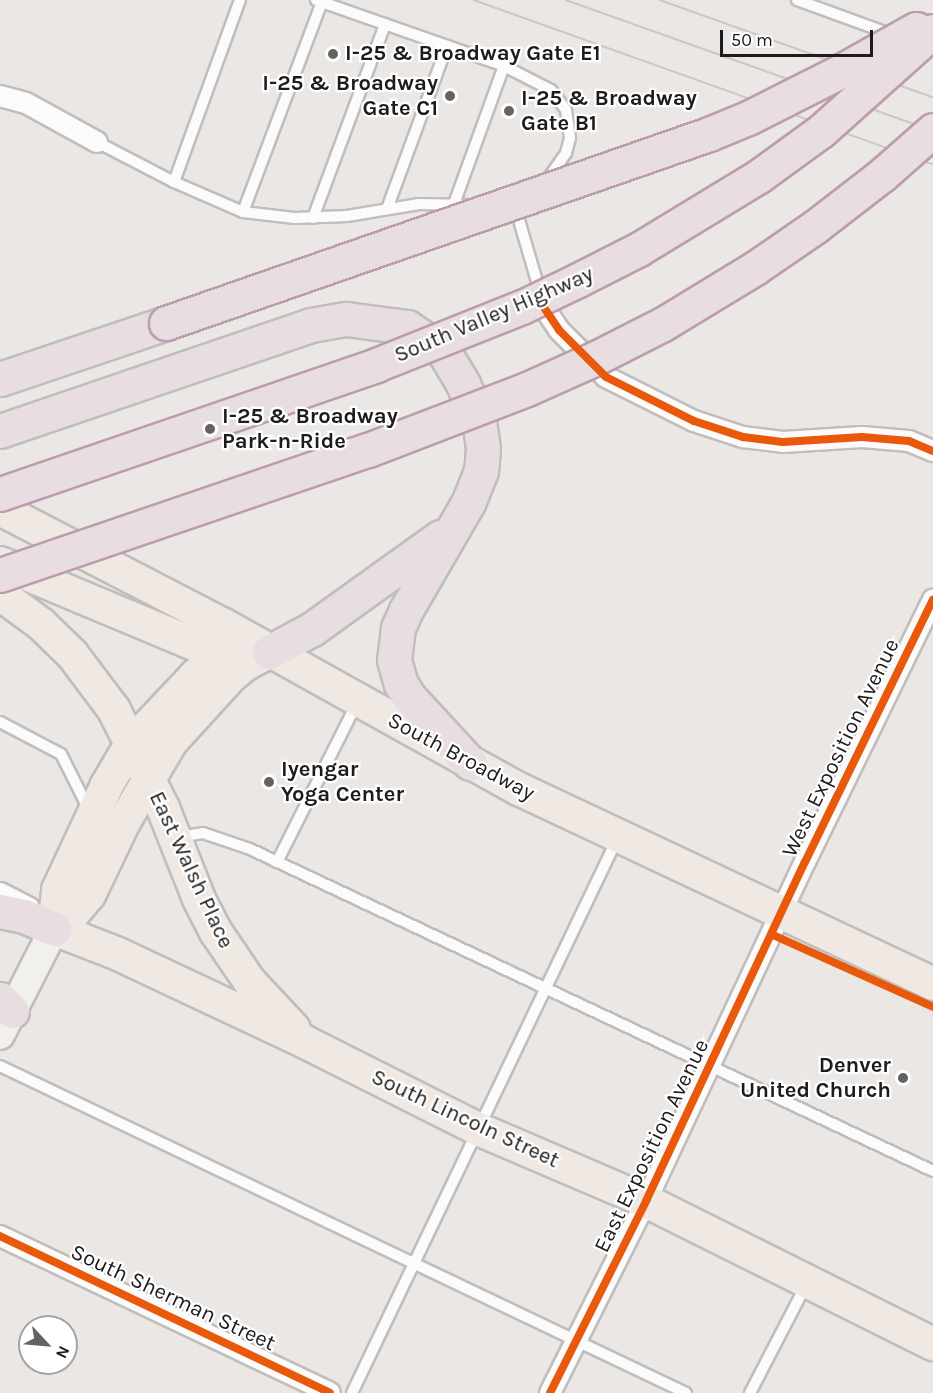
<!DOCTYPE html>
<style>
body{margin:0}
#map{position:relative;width:933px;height:1393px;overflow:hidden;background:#eae7e5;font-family:Karla,sans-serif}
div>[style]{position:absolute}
.roads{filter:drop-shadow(2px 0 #c0bebd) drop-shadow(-2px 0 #c0bebd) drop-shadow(0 2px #c0bebd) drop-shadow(0 -2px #c0bebd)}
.lane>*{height:10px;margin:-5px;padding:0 5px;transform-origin:5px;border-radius:5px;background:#fcfbfb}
.street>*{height:20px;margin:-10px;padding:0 10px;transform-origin:10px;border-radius:10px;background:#fcfbfb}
.secondary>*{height:28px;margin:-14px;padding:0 14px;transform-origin:14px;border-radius:14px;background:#f2f0ea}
.primary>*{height:32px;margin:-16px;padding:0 16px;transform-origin:16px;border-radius:16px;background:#efe8e3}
.highway>*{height:33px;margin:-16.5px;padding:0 16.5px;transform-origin:16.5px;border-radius:16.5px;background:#e8dee2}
.tram>*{height:1.5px;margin:-0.75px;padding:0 0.75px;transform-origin:0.75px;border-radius:0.75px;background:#c9c8c8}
.bridges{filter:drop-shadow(2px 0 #bd9dad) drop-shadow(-2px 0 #bd9dad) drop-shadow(0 2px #bd9dad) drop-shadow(0 -2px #bd9dad)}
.highway-bridge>*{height:33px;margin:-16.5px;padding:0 16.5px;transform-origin:16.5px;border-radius:16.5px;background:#e8dee2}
.cycleway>*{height:8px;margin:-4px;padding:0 4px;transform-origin:4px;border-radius:4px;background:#e8590c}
.dots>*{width:16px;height:16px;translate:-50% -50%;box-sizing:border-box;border:3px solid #fff;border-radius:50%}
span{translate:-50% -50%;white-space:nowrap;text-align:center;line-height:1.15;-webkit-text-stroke:4.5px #fff;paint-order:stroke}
.poi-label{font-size:22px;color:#1c1c1c;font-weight:700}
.left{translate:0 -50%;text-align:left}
.right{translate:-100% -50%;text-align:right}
.street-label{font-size:22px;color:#1c1c1c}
.north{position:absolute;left:18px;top:1315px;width:60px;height:60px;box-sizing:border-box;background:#fff;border:2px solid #a4a4a4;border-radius:50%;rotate:116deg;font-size:16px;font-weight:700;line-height:24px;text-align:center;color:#1c1c1c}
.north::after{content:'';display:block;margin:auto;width:21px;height:27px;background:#646362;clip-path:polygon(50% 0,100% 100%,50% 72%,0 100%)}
.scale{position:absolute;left:720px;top:30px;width:153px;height:27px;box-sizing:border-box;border:3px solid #1c1c1c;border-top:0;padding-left:8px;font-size:18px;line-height:21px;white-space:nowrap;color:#1c1c1c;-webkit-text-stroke:4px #fff;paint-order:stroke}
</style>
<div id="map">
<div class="roads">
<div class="lane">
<div style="left:316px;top:0;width:199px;rotate:19.3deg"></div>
<div style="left:504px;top:66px;width:53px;rotate:27.1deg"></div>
<div style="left:551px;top:90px;width:25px;rotate:53deg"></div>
<div style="left:566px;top:110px;width:28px;rotate:82deg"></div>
<div style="left:570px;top:138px;width:16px;rotate:105deg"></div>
<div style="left:566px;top:153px;width:33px;rotate:125deg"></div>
<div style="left:797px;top:0;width:102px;rotate:20deg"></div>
<div style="left:97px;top:142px;width:87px;rotate:27.5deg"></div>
<div style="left:174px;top:182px;width:75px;rotate:23.5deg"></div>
<div style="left:243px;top:212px;width:52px;rotate:6.6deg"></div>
<div style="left:295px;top:218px;width:52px;rotate:-2.2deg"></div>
<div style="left:347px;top:216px;width:73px;rotate:-9.5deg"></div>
<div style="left:419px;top:204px;width:51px;rotate:1.1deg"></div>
<div style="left:174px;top:182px;width:194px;rotate:-70.1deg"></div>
<div style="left:454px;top:204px;width:147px;rotate:-70.1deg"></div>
<div style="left:387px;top:209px;width:174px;rotate:-69.8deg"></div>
<div style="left:243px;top:212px;width:224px;rotate:-69.4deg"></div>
<div style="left:313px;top:218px;width:207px;rotate:-69.6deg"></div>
<div style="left:519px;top:220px;width:78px;rotate:73.7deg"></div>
<div style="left:0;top:722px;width:69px;rotate:27.7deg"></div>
<div style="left:61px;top:754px;width:63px;rotate:63.4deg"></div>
<div style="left:178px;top:837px;width:25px;rotate:-9deg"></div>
<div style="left:203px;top:833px;width:50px;rotate:18.8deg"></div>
<div style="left:250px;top:849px;width:755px;rotate:25.24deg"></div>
<div style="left:277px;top:862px;width:180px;rotate:-63.3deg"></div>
<div style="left:0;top:1066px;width:760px;rotate:25.49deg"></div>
<div style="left:352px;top:1393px;width:616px;rotate:-64.43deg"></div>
<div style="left:750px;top:1393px;width:122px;rotate:-62.6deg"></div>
</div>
<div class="street">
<div style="left:0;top:96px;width:27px;rotate:15deg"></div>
<div style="left:26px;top:103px;width:81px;rotate:28.8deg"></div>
<div style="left:545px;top:309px;width:25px;rotate:56deg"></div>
<div style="left:559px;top:330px;width:66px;rotate:45deg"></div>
<div style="left:606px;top:377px;width:98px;rotate:26.6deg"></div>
<div style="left:694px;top:421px;width:52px;rotate:18.1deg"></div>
<div style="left:743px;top:437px;width:40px;rotate:7.1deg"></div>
<div style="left:783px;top:442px;width:79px;rotate:-3.6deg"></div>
<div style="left:862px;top:437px;width:47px;rotate:4.9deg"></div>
<div style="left:909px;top:441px;width:26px;rotate:23deg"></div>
<div style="left:0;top:893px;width:33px;rotate:27deg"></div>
<div style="left:0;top:1236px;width:365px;rotate:25.4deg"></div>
<div style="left:550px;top:1393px;width:215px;rotate:-63.4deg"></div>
<div style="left:646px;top:1201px;width:374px;rotate:-64.9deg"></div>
<div style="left:805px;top:862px;width:292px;rotate:-64deg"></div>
</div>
<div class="secondary">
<div style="left:0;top:1035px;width:119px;rotate:-63deg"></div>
</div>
<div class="primary">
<div style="left:0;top:509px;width:252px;rotate:27.4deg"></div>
<div style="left:224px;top:625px;width:338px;rotate:29.1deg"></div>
<div style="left:519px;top:789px;width:458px;rotate:25.2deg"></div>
<div style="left:0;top:563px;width:212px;rotate:22.7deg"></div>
<div style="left:196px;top:645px;width:51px;rotate:7.8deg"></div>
<div style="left:0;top:594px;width:51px;rotate:36.2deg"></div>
<div style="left:41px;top:624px;width:43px;rotate:44.1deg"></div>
<div style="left:72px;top:654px;width:70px;rotate:53.1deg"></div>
<div style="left:114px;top:710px;width:110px;rotate:63.4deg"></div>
<div style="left:163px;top:808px;width:98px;rotate:68.4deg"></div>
<div style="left:199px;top:899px;width:37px;rotate:63deg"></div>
<div style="left:216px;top:932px;width:60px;rotate:55.8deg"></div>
<div style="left:250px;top:982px;width:64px;rotate:46.9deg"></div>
<div style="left:54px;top:929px;width:66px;rotate:21.2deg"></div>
<div style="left:116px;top:953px;width:211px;rotate:25.2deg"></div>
<div style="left:307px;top:1043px;width:191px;rotate:26.7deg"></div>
<div style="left:478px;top:1129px;width:183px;rotate:23.2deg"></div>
<div style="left:646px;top:1201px;width:321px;rotate:26.5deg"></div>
<div style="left:54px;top:929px;width:23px;rotate:-38deg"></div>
<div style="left:72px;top:915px;width:26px;rotate:-50deg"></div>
<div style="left:89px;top:895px;width:81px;rotate:-64.4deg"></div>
<div style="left:124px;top:822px;width:93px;rotate:-59.6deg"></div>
<div style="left:171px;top:742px;width:89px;rotate:-47.7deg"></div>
<div style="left:231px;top:676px;width:19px;rotate:-39deg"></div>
<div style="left:246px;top:664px;width:26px;rotate:-28deg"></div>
<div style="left:54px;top:929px;width:39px;rotate:-84deg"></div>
<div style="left:58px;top:890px;width:116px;rotate:-65deg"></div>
<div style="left:107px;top:785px;width:48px;rotate:-59.7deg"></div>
<div style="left:131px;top:744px;width:95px;rotate:-46.7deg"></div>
<div style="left:196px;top:675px;width:14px;rotate:-30deg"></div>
<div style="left:208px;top:668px;width:38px;rotate:-6deg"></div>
</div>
<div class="highway">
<div style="left:0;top:379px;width:175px;rotate:-18.6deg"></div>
<div style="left:0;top:431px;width:329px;rotate:-18.8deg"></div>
<div style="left:311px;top:325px;width:36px;rotate:-10deg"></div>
<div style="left:346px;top:319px;width:62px;rotate:7.5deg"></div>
<div style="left:407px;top:327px;width:45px;rotate:34deg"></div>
<div style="left:444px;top:352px;width:37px;rotate:59deg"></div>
<div style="left:463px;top:384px;width:39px;rotate:66deg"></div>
<div style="left:479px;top:420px;width:29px;rotate:82deg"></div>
<div style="left:483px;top:449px;width:22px;rotate:95deg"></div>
<div style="left:481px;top:471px;width:35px;rotate:112deg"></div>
<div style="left:468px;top:503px;width:124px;rotate:120.1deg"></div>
<div style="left:406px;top:610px;width:20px;rotate:114deg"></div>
<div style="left:398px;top:628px;width:32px;rotate:97deg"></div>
<div style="left:394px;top:660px;width:25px;rotate:74deg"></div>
<div style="left:401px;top:684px;width:15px;rotate:58deg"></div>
<div style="left:409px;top:697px;width:90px;rotate:47.3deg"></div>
<div style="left:269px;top:652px;width:49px;rotate:-28.1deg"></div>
<div style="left:312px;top:629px;width:158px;rotate:-35.7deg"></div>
<div style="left:0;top:911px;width:25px;rotate:12deg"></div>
<div style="left:24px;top:916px;width:33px;rotate:23deg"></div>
<div style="left:0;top:999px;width:17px;rotate:45deg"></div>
</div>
</div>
<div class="tram">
<div style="left:474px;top:0;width:487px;rotate:19.7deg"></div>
<div style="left:566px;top:0;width:390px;rotate:19.6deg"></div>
<div style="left:660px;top:0;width:290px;rotate:19.6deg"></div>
</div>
<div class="bridges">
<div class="highway-bridge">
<div style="left:166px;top:323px;width:575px;rotate:-19.19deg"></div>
<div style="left:709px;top:134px;width:44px;rotate:-22.5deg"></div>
<div style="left:750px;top:117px;width:104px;rotate:-26.8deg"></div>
<div style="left:843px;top:70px;width:84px;rotate:-29.3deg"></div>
<div style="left:0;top:494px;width:398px;rotate:-18.9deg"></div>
<div style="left:376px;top:365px;width:157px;rotate:-21.7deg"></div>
<div style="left:522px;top:307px;width:62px;rotate:-25.7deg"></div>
<div style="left:578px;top:280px;width:68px;rotate:-26.9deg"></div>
<div style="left:639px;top:249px;width:140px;rotate:-31.3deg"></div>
<div style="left:759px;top:176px;width:77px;rotate:-36deg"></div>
<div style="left:821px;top:131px;width:150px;rotate:-41.8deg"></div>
<div style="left:0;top:575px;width:389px;rotate:-18.8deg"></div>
<div style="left:368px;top:450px;width:170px;rotate:-21deg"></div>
<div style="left:527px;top:389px;width:76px;rotate:-24.2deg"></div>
<div style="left:596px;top:358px;width:75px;rotate:-26.9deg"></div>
<div style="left:663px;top:324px;width:108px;rotate:-31.3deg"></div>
<div style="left:755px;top:268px;width:74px;rotate:-34.5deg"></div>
<div style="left:816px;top:226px;width:83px;rotate:-37.7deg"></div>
<div style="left:882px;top:175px;width:68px;rotate:-41.4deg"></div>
</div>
</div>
<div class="cycleway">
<div style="left:545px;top:309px;width:25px;rotate:56deg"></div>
<div style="left:559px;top:330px;width:66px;rotate:45deg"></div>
<div style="left:606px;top:377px;width:98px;rotate:26.6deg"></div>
<div style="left:694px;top:421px;width:52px;rotate:18.1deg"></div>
<div style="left:743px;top:437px;width:40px;rotate:7.1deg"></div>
<div style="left:783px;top:442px;width:79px;rotate:-3.6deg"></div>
<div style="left:862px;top:437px;width:47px;rotate:4.9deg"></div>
<div style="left:909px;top:441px;width:26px;rotate:23deg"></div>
<div style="left:773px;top:935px;width:175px;rotate:24.2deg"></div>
<div style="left:0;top:1236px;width:365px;rotate:25.4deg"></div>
<div style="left:550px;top:1393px;width:215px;rotate:-63.4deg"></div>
<div style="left:646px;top:1201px;width:374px;rotate:-64.9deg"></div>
<div style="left:805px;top:862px;width:292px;rotate:-64deg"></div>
</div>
<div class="dots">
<div style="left:333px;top:54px;background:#646362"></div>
<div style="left:450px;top:96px;background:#646362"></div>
<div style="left:509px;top:111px;background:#646362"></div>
<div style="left:210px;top:429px;background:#646362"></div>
<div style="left:269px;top:782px;background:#646362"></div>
<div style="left:903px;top:1078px;background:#646362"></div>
</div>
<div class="poi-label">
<span class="left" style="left:345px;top:54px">I-25 &amp; Broadway Gate E1</span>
<span class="right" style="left:438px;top:96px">I-25 &amp; Broadway<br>Gate C1</span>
<span class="left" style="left:521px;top:111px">I-25 &amp; Broadway<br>Gate B1</span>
<span class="left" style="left:222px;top:429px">I-25 &amp; Broadway<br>Park-n-Ride</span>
<span class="left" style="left:281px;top:782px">Iyengar<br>Yoga Center</span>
<span class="right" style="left:891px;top:1078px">Denver<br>United Church</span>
</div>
<div class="street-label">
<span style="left:494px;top:315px;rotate:-23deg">South Valley Highway</span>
<span style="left:841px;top:748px;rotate:-64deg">West Exposition Avenue</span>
<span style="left:461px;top:757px;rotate:28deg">South Broadway</span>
<span style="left:191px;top:870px;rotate:65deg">East Walsh Place</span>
<span style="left:465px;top:1119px;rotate:25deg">South Lincoln Street</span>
<span style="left:652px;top:1146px;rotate:-64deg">East Exposition Avenue</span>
<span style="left:173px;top:1298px;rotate:25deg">South Sherman Street</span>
</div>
<div class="north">N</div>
<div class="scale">50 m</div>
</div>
